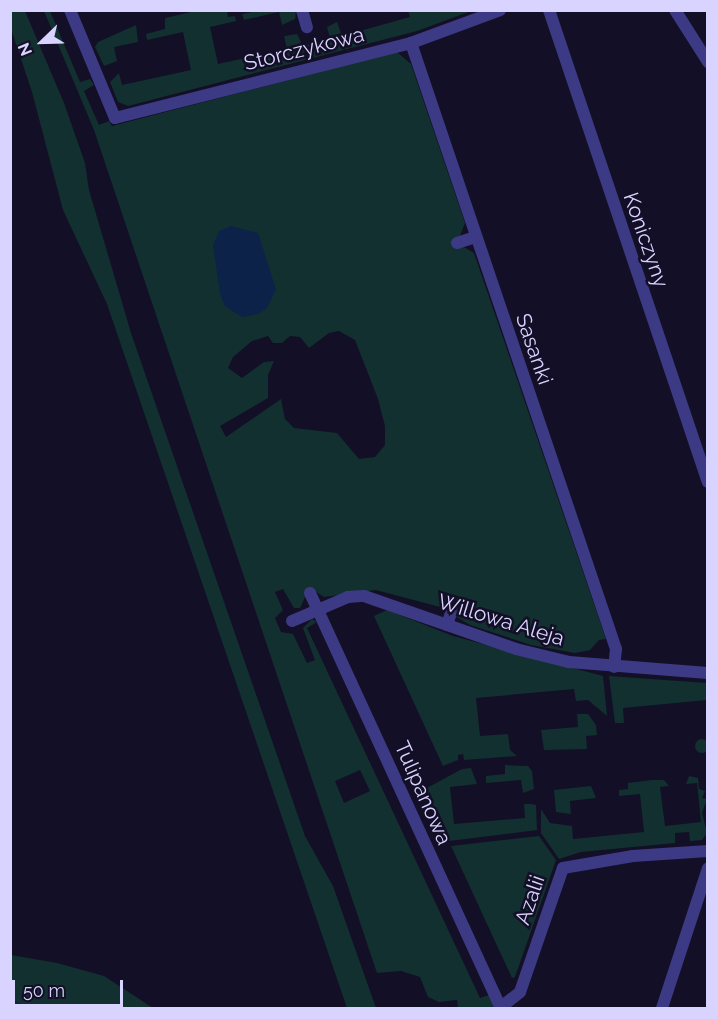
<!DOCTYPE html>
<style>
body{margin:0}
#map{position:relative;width:718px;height:1019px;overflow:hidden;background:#130f26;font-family:Raleway,sans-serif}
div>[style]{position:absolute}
.green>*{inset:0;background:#12302f}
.round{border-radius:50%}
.water>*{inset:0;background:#0c2248}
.stream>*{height:4.5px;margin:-2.25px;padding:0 2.25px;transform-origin:2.25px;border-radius:2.25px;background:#0c2248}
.minor>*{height:12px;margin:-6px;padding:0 6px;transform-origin:6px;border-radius:6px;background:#3d3a85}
span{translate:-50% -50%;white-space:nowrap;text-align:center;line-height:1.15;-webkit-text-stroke:5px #130f26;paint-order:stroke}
.street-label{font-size:21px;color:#d9d4ff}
.frame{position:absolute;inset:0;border:12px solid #d9d4ff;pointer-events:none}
.north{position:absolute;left:12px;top:12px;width:60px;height:60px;-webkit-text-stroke:4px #130f26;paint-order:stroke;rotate:247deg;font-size:16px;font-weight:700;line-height:24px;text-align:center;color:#d9d4ff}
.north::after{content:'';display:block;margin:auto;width:21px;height:27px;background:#d9d4ff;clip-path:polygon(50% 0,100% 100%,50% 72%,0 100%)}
.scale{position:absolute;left:12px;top:980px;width:111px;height:27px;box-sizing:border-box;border:3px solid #d9d4ff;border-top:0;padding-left:8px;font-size:18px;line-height:21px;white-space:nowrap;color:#d9d4ff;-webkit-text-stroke:4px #130f26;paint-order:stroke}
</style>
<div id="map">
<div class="green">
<div style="clip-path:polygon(200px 10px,227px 11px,228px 17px,235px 16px,236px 21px,210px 27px,218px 64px,287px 49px,284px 36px,297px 34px,303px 46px,330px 38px,327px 27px,337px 22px,342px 36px,410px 17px,408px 11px,471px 11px,417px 31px,128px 106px,118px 102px,110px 82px,119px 73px,122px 85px,191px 70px,183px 32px,147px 40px,146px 34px,165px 29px,165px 18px)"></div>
<div style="clip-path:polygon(10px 11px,25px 11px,64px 103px,85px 163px,89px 190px,131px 333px,305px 836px,333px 886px,376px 1008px,347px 1008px,107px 304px,63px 210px,32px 92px,11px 29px)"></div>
<div style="clip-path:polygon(evenodd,44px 11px,50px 11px,80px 82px,90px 79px,94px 85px,84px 91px,99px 125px,109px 121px,112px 126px,397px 52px,411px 64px,465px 223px,457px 243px,474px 253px,606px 639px,599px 640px,590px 650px,575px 653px,531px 645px,470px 625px,440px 607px,376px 590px,324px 597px,315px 591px,306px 595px,300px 608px,294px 608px,283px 589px,275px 592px,283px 610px,275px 618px,281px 632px,293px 634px,307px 663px,315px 660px,303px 628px,312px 619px,317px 622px,307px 628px,480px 998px,489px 995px,496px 1008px,458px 1008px,457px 1000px,439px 1002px,428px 997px,420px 977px,401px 971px,377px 973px,94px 130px,44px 11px,339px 331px,355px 340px,378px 399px,385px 426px,385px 445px,375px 457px,359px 459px,337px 433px,294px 428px,285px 419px,281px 399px,226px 437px,220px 426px,268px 398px,268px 375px,274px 361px,264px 362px,242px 378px,228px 368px,233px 357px,252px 341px,268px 336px,273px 343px,282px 343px,290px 336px,300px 337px,309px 348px,329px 333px,339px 331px,44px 11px,360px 770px,370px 791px,344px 803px,335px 781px,360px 770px)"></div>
<div style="clip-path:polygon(257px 11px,296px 11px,295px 19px,282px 25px,279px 12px,244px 20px,242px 14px)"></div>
<div style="clip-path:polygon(136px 25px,138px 42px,114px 47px,117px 61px,104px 66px,95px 47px,98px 42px)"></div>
<div style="clip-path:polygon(387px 610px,453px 636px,603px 676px,607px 716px,588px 700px,576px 701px,574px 689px,476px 698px,480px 736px,508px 734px,510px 750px,517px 756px,464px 760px,463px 754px,458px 755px,458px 760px,443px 766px,374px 616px)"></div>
<div style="clip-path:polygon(609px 676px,707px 683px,707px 700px,623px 708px,624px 723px,615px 723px)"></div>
<div style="clip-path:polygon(577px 714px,588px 714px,596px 725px,597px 735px,586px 736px,587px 749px,544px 750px,541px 730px,578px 727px)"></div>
<div class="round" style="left:695px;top:739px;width:14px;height:14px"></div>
<div style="clip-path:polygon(505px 765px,528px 766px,532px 771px,534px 789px,523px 793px,521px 780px,486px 783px,486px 776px,505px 774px)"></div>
<div style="clip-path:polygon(471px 768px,477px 784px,450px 787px,454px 824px,525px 818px,524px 804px,531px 804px,536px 805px,537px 830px,449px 841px,425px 789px,462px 769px)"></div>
<div style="clip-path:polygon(689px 776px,698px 778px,699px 789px,705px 791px,702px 798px,707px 799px,702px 813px,707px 833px,702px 840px,690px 841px,689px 832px,675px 833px,675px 843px,581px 852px,559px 859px,541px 833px,541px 809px,550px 823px,572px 826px,573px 839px,644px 832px,640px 794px,619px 796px,619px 790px,628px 789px,628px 783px,652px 780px,664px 780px,669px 786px,660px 787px,665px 826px,701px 822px,697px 783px,686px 784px)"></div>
<div style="clip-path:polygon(591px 786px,596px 798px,570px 801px,571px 814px,556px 812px,554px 790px)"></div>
<div style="clip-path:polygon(539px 836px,556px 860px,515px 977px,512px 978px,451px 846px)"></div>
<div style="clip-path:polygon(11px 955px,57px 963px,104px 976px,153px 1008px,11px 1008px)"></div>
</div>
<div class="water">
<div style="clip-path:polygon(231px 226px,258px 233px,276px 290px,267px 308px,258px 314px,242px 317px,225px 306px,220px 294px,213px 245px,219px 231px)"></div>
</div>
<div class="stream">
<div style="left:10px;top:1001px;width:17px;rotate:25deg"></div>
</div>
<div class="minor">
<div style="left:70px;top:10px;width:117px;rotate:67.4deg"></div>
<div style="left:115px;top:118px;width:305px;rotate:-14.2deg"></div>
<div style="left:411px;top:43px;width:95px;rotate:-20.3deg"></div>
<div style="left:302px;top:10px;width:18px;rotate:74deg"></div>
<div style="left:549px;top:10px;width:498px;rotate:71.4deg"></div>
<div style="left:675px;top:10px;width:62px;rotate:57.6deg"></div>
<div style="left:411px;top:43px;width:640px;rotate:71.31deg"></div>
<div style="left:616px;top:649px;width:18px;rotate:96deg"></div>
<div style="left:457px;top:243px;width:20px;rotate:-18deg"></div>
<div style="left:310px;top:593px;width:457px;rotate:65.3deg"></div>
<div style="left:292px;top:621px;width:61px;rotate:-23.2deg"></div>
<div style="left:348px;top:597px;width:16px;rotate:-4deg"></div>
<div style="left:364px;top:596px;width:161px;rotate:19.2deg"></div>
<div style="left:516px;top:649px;width:55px;rotate:13.8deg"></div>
<div style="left:569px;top:662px;width:139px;rotate:4.5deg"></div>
<div style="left:447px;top:625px;width:13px;rotate:-72deg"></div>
<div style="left:501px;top:1007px;width:24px;rotate:-38deg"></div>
<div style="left:520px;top:992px;width:131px;rotate:-70.9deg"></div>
<div style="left:563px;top:868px;width:71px;rotate:-9.7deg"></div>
<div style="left:633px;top:856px;width:75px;rotate:-3.8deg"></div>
<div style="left:662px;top:1008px;width:147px;rotate:-71.8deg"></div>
</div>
<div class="street-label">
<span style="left:304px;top:49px;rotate:-14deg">Storczykowa</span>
<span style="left:646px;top:240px;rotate:71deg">Koniczyny</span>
<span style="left:534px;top:349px;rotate:71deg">Sasanki</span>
<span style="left:501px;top:620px;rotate:17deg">Willowa Aleja</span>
<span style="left:423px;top:793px;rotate:66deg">Tulipanowa</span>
<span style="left:530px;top:900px;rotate:-71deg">Azalii</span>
</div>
<div class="frame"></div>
<div class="north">N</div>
<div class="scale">50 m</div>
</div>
